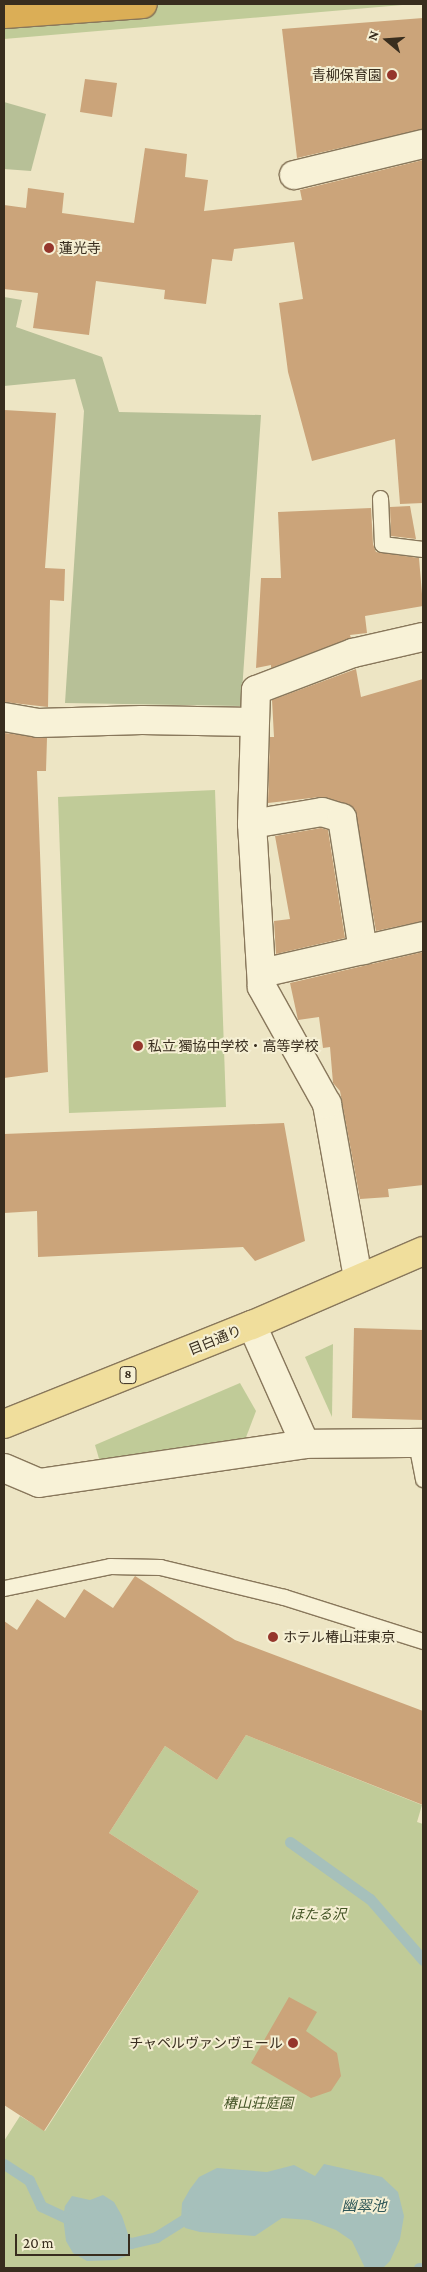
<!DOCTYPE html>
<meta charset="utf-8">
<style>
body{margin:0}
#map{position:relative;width:427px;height:2272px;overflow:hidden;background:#ede5c4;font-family:"Crimson Pro","Noto Sans JP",serif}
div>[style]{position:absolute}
.green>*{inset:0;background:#c0cb98}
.cemetery>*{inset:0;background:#b7c097}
.water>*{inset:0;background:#a6c0bb}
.stream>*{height:11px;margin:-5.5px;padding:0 5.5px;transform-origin:5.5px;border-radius:5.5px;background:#a6c0bb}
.building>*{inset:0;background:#cba47a}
.roads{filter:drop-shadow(1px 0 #88775b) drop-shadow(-1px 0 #88775b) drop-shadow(0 1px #88775b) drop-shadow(0 -1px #88775b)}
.service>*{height:15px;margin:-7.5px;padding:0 7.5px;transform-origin:7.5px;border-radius:7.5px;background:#f8f2d7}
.minor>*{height:28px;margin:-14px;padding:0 14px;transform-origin:14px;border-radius:14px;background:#f8f2d7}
.primary>*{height:28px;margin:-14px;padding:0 14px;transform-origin:14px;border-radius:14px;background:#f0de9c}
.motorway>*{height:28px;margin:-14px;padding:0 14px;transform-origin:14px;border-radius:14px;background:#dbae56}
.dots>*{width:14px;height:14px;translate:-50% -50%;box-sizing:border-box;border:2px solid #f5efd3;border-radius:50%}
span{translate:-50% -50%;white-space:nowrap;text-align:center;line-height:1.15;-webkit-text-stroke:4px #f5efd3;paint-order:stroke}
.shield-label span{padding:1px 4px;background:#f5efd3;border:1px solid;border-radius:4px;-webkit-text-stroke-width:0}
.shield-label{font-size:12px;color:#382d1e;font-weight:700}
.poi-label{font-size:14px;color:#382d1e}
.right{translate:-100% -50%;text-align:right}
.left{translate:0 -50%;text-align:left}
.street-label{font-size:14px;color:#382d1e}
.park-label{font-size:14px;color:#435425;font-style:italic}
.water-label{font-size:15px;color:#2e5657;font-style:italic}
.frame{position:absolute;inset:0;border:5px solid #382d1e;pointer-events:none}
.north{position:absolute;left:362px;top:15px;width:50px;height:50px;-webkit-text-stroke:4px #f5efd3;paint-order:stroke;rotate:288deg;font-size:14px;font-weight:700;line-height:20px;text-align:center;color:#382d1e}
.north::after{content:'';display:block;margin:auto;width:18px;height:22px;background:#382d1e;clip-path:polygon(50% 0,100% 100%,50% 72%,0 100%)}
.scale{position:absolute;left:15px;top:2234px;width:115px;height:22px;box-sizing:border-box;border:2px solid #382d1e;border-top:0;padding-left:6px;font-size:15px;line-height:18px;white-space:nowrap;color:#382d1e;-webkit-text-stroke:4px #f5efd3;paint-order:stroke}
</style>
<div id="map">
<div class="green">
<div style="clip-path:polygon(4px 4px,414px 4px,4px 39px)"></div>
<div style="clip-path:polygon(215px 790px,226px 1107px,69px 1113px,58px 797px)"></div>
<div style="clip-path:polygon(333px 1344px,332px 1417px,305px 1357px)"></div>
<div style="clip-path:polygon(240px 1383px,256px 1411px,245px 1440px,100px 1462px,95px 1445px)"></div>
<div style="clip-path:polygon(246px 1735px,422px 1805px,417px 1822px,423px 1824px,423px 2268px,4px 2268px,4px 2141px,20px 2116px,45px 2131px,199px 1891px,109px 1833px,165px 1746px,217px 1780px)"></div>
</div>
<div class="cemetery">
<div style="clip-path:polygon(4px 102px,46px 114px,31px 171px,4px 169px)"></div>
<div style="clip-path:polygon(4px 297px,22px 300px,16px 327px,102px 357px,119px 412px,261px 415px,241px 706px,65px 703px,84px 411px,75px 379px,4px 386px)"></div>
</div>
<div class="water">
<div style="clip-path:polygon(324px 2164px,382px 2177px,398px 2192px,404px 2216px,400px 2239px,390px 2261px,383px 2268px,365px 2268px,352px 2241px,336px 2230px,309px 2220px,282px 2218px,255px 2236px,200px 2232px,185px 2228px,181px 2220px,182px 2203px,190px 2189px,199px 2177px,217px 2168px,267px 2172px,294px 2165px,315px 2176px)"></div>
<div style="clip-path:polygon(103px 2195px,114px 2202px,122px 2216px,131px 2243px,129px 2255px,116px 2260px,87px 2261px,73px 2253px,66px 2241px,63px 2217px,65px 2206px,72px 2196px,90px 2200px)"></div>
</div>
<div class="stream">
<div style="left:290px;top:1842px;width:98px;rotate:35.5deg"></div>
<div style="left:370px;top:1899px;width:81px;rotate:49deg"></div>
<div style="left:4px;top:2164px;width:30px;rotate:33deg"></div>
<div style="left:29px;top:2180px;width:29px;rotate:65deg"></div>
<div style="left:41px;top:2206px;width:40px;rotate:25deg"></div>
<div style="left:117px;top:2238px;width:15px;rotate:20deg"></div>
<div style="left:131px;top:2243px;width:26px;rotate:-13deg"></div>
<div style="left:156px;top:2237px;width:44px;rotate:-31.9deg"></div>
<div style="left:419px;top:2268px;width:1px"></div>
</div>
<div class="building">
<div style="clip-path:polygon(423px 18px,423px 129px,297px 158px,282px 29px)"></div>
<div style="clip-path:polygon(85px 79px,117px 83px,112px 117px,80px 112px)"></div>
<div style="clip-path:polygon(145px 148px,187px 154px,185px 177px,208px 180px,204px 211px,302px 200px,300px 190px,423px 160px,423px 503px,400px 504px,395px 439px,312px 461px,288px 372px,279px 303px,303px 299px,294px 242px,234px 249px,232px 261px,212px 259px,206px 304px,164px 299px,165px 290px,96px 281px,89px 335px,33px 328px,38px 293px,4px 289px,4px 205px,26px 208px,28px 188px,64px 193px,62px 213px,134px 223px)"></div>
<div style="clip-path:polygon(4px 410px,56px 413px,45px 568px,65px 569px,64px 601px,50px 600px,48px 707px,4px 702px)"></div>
<div style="clip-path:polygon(410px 506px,416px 539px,391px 536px,390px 507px)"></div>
<div style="clip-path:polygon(371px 508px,373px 544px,376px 552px,419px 558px,423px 606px,365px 616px,367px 633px,350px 635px,351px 638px,271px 668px,271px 665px,256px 668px,261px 578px,281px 578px,278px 512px)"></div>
<div style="clip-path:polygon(356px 669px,361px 697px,423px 679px,423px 921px,376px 931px,354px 808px,320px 797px,268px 803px,270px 737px,274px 737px,272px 700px)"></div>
<div style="clip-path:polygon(4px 733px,47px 738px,46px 771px,37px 771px,48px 1072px,4px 1078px)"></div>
<div style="clip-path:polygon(321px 828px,328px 830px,345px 938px,276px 954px,274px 921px,290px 919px,275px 836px)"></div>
<div style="clip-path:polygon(423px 952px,423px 1185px,388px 1189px,389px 1197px,360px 1199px,340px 1091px,333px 1083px,330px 1047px,323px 1048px,319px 1017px,298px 1020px,290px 983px)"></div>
<div style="clip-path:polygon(284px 1123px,305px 1241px,255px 1261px,243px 1247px,38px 1257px,37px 1211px,4px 1213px,4px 1134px)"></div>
<div style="clip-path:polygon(354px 1328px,423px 1330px,423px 1420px,352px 1418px)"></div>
<div style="clip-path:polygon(135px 1576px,235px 1640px,423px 1711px,423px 1805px,246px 1735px,217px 1780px,165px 1746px,109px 1833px,199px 1891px,44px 2131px,4px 2105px,4px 1621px,17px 1630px,37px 1599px,65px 1618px,84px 1589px,113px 1608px)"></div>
<div style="clip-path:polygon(289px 1997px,317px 2012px,306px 2031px,337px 2053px,341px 2076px,331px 2091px,311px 2098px,251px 2063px)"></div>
</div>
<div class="roads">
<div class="service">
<div style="left:380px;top:498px;width:46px;rotate:87.5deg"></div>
<div style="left:382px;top:544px;width:41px;rotate:7deg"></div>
<div style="left:416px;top:1443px;width:37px;rotate:79deg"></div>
<div style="left:4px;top:1588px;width:108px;rotate:-11.7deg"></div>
<div style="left:110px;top:1566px;width:50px;rotate:1.1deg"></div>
<div style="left:160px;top:1567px;width:128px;rotate:13.6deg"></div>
<div style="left:284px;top:1597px;width:146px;rotate:17.6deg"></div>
</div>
<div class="minor">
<div style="left:294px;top:175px;width:133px;rotate:-13.5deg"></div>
<div style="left:4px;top:717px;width:35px;rotate:10deg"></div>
<div style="left:38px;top:723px;width:104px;rotate:-1.7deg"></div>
<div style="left:142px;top:720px;width:111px;rotate:1deg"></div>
<div style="left:252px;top:824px;width:71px;rotate:-9.7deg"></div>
<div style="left:322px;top:812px;width:21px;rotate:17deg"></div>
<div style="left:342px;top:818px;width:134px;rotate:81deg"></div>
<div style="left:262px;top:973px;width:165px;rotate:-12.9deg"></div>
<div style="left:358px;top:1278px;width:177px;rotate:-100.1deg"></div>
<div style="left:327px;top:1104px;width:134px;rotate:-119.1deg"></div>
<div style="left:262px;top:987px;width:163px;rotate:-93.5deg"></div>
<div style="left:252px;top:824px;width:134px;rotate:-88.3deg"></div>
<div style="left:256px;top:690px;width:104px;rotate:-20.9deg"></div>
<div style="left:353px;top:653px;width:72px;rotate:-12.9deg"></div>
<div style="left:252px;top:1325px;width:130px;rotate:66deg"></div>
<div style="left:305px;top:1444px;width:118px;rotate:-0.5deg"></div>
<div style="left:4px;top:1468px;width:38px;rotate:23deg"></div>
<div style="left:39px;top:1483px;width:269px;rotate:-8.3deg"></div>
</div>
<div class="primary">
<div style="left:4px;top:1424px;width:267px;rotate:-21.8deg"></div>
<div style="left:252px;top:1325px;width:186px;rotate:-23.4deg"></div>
</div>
<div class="motorway">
<div style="left:4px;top:14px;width:139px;rotate:-4.1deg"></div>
</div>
</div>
<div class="dots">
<div style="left:392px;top:75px;background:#95362c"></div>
<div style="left:49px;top:248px;background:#95362c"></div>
<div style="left:138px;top:1046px;background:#95362c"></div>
<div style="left:273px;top:1637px;background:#95362c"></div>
<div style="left:293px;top:2043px;background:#95362c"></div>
</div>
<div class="shield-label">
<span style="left:128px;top:1375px">8</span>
</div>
<div class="poi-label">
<span class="right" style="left:382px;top:75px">青柳保育園</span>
<span class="left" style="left:59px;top:248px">蓮光寺</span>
<span class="left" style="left:148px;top:1046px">私立 獨協中学校・高等学校</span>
<span class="left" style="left:283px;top:1637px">ホテル椿山荘東京</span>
<span class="right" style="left:283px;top:2043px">チャペルヴァンヴェール</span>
</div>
<div class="street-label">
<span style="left:215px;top:1340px;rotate:-22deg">目白通り</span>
</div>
<div class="park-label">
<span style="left:318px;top:1914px">ほたる沢</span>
<span style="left:258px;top:2103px">椿山荘庭園</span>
</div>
<div class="water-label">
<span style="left:364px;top:2207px">幽翠池</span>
</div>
<div class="frame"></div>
<div class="north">N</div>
<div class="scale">20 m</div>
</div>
